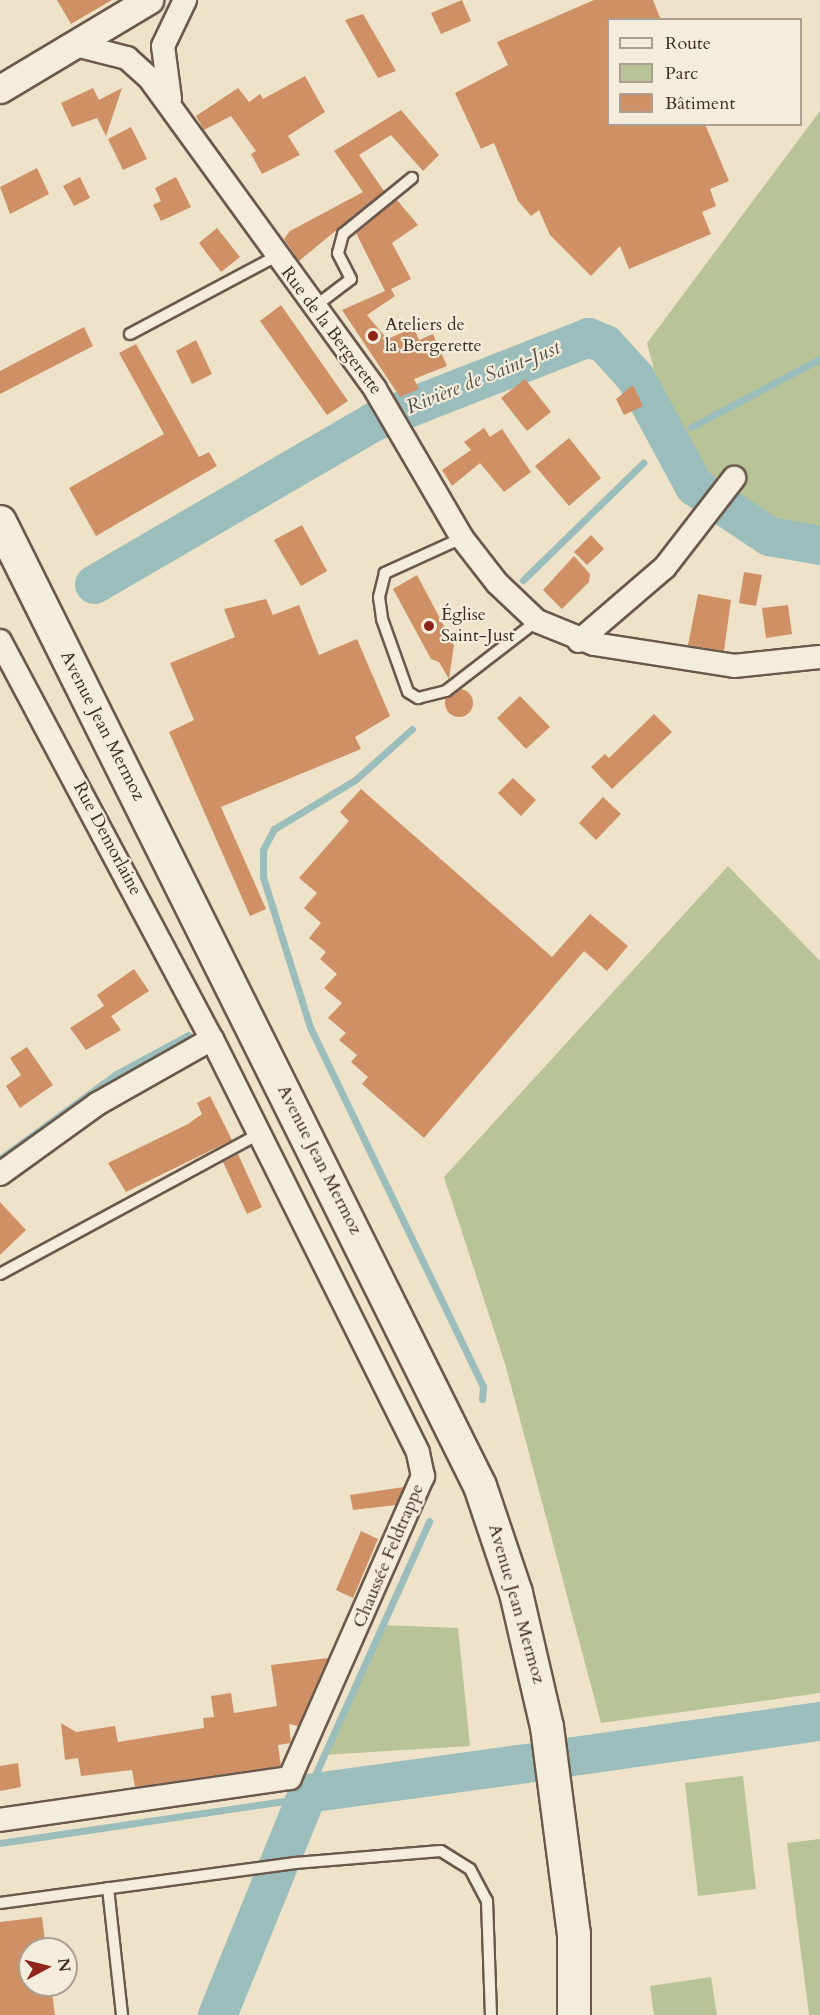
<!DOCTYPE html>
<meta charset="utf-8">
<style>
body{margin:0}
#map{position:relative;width:820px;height:2015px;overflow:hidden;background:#eee3c9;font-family:Cardo,serif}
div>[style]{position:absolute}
.green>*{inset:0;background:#b8c497}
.stream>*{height:7px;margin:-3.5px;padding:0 3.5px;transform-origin:3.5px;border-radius:3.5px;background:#9bbdbc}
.river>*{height:39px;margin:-19.5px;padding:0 19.5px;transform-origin:19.5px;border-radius:19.5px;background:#9bbdbc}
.building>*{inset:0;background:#cf9066}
.round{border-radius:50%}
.roads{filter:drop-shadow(2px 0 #6a594c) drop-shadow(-2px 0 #6a594c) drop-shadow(0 2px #6a594c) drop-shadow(0 -2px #6a594c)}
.service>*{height:10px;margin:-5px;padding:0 5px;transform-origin:5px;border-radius:5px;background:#f4eddc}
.minor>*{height:22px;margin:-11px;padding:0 11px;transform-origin:11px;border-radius:11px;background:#f4eddc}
.tertiary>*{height:27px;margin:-13.5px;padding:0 13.5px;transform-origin:13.5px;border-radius:13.5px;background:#f4eddc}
.secondary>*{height:32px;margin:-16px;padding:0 16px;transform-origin:16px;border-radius:16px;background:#f4eddc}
.dots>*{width:16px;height:16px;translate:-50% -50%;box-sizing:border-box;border:3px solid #f4eddc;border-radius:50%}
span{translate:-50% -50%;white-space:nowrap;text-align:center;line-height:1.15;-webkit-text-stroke:4.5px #f4eddc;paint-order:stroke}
.poi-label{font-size:18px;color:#3e2b23}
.left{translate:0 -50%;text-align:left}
.street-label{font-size:18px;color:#3e2b23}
.water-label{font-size:20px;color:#555049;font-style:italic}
.legend{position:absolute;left:607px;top:18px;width:195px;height:108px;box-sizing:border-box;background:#f4eddc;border:2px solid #ab9f92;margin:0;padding:8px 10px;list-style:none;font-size:18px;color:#3e2b23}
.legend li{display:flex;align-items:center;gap:12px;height:30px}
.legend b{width:30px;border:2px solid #ab9f92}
.north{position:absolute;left:18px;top:1937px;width:60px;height:60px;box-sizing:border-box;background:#f4eddc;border:2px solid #ab9f92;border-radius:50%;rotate:83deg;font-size:16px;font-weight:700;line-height:24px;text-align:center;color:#3e2b23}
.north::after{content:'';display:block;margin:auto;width:21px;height:27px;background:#8f2418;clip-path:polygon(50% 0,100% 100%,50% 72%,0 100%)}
</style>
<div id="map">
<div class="green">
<div style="clip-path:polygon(820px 111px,820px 553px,700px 470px,670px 430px,647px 343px)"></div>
<div style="clip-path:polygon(728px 866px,820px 961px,820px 1693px,601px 1723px,506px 1367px,444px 1177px)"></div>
<div style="clip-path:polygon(382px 1625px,458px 1628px,470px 1746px,323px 1755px)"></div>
<div style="clip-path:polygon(743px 1776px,756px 1889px,698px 1896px,685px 1783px)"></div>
<div style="clip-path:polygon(820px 1839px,820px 2015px,809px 2015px,787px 1843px)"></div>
<div style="clip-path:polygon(711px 1977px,717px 2015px,654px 2015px,650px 1986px)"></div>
</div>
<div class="stream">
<div style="left:691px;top:427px;width:146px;rotate:-27.8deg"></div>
<div style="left:523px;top:580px;width:168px;rotate:-44.3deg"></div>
<div style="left:412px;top:729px;width:76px;rotate:138.2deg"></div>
<div style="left:355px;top:780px;width:95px;rotate:148.8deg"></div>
<div style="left:274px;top:829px;width:24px;rotate:118deg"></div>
<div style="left:263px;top:850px;width:27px;rotate:90deg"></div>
<div style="left:263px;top:877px;width:157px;rotate:72.6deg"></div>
<div style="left:310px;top:1027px;width:399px;rotate:64.3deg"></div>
<div style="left:483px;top:1386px;width:13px;rotate:94deg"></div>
<div style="left:0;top:1159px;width:144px;rotate:-36.2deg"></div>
<div style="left:116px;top:1074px;width:82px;rotate:-28.4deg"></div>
<div style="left:0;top:1843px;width:288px;rotate:-8.4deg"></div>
<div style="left:285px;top:1801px;width:23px;rotate:-20deg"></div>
<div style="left:307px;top:1793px;width:298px;rotate:-65.8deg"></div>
</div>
<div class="river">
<div style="left:94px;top:584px;width:324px;rotate:-30.2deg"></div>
<div style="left:374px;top:421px;width:230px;rotate:-21.4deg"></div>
<div style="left:588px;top:337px;width:18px;rotate:22deg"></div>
<div style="left:605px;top:344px;width:45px;rotate:47.7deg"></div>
<div style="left:635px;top:377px;width:124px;rotate:61.6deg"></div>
<div style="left:694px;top:486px;width:90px;rotate:33.7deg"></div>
<div style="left:769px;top:536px;width:52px;rotate:10deg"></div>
<div style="left:566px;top:1757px;width:257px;rotate:-8.1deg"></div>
<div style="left:217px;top:2015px;width:240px;rotate:-67.9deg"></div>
<div style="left:307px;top:1793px;width:236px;rotate:-7.8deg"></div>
</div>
<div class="building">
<div style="clip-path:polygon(57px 0,112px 0,71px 24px)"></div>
<div style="clip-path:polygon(462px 0,471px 21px,441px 34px,431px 13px)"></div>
<div style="clip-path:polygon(594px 0,653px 0,661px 20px,609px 20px,609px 124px,705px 124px,729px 181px,710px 189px,716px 206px,702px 212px,711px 234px,629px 269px,620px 246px,591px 276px,550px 235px,539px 210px,531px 216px,518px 201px,494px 143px,481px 149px,455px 93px,508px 65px,497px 42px)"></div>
<div style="clip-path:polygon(363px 14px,396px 71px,378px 78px,345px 20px)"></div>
<div style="clip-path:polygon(305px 76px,325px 112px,288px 136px,300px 155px,262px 174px,251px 154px,256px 151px,231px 116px,204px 130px,196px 116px,238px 88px,249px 102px,260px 94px,263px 99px)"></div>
<div style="clip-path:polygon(93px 88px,99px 100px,122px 88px,106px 136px,97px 118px,72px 127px,61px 103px)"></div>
<div style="clip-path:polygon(401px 110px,439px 155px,423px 171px,391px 135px,359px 155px,384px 191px,299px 261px,284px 239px,290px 231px,363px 192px,334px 151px)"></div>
<div style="clip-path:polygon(131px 127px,147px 159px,123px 170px,108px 139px)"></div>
<div style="clip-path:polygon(37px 168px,49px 194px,10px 214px,0 187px)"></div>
<div style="clip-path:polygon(80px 177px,90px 198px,74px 206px,63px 186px)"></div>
<div style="clip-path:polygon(176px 177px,191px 207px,161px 221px,153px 205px,161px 201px,155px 188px)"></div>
<div style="clip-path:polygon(397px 200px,418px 225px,392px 243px,411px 279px,391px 289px,395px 296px,367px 315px,387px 339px,414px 328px,419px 340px,433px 334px,447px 366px,414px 379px,419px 389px,400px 397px,342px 310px,385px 291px,356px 233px)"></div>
<div style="clip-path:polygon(217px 228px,240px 257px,221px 272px,199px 243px)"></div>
<div style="clip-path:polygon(281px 305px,348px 401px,327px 415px,260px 321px)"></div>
<div style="clip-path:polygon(84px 327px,93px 346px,0 394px,0 371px)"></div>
<div style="clip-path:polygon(196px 340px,212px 374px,192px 384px,176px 351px)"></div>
<div style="clip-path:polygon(136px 344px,199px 457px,209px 452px,217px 466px,96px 536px,69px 488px,164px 434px,119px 353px)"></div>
<div style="clip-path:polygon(525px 379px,551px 412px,527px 431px,501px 398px)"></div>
<div style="clip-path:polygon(633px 385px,643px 406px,624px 415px,616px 399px)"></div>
<div style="clip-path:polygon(484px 428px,490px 437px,502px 429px,531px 472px,504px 492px,480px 463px,452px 486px,442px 470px,471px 450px,464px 442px)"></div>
<div style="clip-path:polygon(569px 438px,601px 478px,569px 506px,535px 466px)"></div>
<div style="clip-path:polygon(302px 525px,327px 571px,301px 586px,274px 540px)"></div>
<div style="clip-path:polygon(591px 535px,604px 549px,587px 565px,574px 552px)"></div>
<div style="clip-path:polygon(574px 556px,590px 574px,589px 582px,562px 609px,543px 590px)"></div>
<div style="clip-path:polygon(744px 572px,762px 575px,756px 606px,739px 603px)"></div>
<div style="clip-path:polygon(417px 575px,454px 645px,449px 679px,439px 662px,431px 659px,393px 589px)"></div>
<div style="clip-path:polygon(698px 594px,731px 600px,724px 651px,688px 645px)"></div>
<div style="clip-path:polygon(266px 599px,273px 615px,299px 605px,319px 655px,357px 639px,390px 716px,355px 737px,361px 749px,221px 807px,266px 909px,250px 916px,169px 732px,194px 720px,170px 663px,235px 637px,224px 609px)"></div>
<div style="clip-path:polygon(788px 605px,792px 634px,766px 638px,762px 608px)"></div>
<div class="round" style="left:445px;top:689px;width:28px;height:28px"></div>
<div style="clip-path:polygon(520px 696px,550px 727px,526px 749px,497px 718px)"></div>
<div style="clip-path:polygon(654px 714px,672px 732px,612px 789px,591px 767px,605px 754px,609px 758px)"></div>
<div style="clip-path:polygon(513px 778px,536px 800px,521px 816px,498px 793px)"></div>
<div style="clip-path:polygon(361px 789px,552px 957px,590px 914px,628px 946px,607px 971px,584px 951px,424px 1138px,362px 1084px,368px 1077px,351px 1062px,357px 1055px,339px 1040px,346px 1033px,328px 1018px,342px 1003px,324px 988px,337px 974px,320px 959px,326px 952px,309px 938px,321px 923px,304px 908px,317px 893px,299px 878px,349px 821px,340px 812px)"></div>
<div style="clip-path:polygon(603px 797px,621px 814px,596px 840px,579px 823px)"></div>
<div style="clip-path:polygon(134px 969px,149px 991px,111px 1016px,121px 1030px,86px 1050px,70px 1028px,104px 1006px,97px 995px)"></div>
<div style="clip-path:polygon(27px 1047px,53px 1085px,20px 1108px,6px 1086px,21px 1075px,10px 1058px)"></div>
<div style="clip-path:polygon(210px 1096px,232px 1140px,126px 1192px,108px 1163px,188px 1124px,202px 1114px,197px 1103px)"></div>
<div style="clip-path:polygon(238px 1154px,262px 1207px,247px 1214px,223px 1162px)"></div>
<div style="clip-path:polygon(0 1202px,26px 1230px,0 1255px)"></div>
<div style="clip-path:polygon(404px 1487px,396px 1505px,353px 1510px,350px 1495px)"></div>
<div style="clip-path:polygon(361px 1531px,378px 1539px,353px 1598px,336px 1590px)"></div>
<div style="clip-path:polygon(328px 1658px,298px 1726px,289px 1724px,291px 1743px,278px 1745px,281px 1766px,135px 1787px,132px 1770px,81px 1776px,78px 1758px,65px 1760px,61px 1723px,76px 1732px,115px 1726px,118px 1742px,204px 1728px,203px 1718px,214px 1717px,211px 1696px,231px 1693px,234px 1713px,277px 1706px,271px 1665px)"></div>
<div style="clip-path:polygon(18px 1763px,21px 1787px,0 1791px,0 1766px)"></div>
<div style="clip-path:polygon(42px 1917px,46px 1949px,30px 1949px,30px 1985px,51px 1985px,55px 2015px,0 2015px,0 1922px)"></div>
</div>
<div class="roads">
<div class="service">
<div style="left:314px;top:307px;width:46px;rotate:-37.1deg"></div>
<div style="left:351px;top:279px;width:29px;rotate:-117deg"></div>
<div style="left:338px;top:253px;width:20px;rotate:-75deg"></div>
<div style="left:343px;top:234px;width:89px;rotate:-39.1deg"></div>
<div style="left:130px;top:334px;width:164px;rotate:-28deg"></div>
<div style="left:462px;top:538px;width:85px;rotate:155.6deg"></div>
<div style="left:385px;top:573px;width:25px;rotate:104deg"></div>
<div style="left:379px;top:597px;width:22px;rotate:82deg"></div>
<div style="left:382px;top:619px;width:77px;rotate:70.4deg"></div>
<div style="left:408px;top:692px;width:12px;rotate:31deg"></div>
<div style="left:418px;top:698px;width:29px;rotate:-14deg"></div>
<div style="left:446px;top:691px;width:115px;rotate:-37.6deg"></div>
<div style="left:0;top:1274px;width:294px;rotate:-28.4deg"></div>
<div style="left:108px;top:1888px;width:128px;rotate:83.7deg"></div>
<div style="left:0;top:1903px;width:298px;rotate:-7.7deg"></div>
<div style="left:295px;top:1863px;width:146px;rotate:-4.7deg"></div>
<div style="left:441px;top:1851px;width:34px;rotate:32deg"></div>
<div style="left:470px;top:1869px;width:36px;rotate:62deg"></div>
<div style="left:487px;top:1901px;width:114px;rotate:88deg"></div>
</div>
<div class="minor">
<div style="left:76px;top:45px;width:53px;rotate:14.3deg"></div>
<div style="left:127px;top:58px;width:31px;rotate:42deg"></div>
<div style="left:150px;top:79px;width:383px;rotate:54deg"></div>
<div style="left:375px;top:389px;width:173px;rotate:59.7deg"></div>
<div style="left:462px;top:538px;width:57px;rotate:52.1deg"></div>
<div style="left:497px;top:583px;width:55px;rotate:43.5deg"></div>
<div style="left:537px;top:621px;width:61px;rotate:22deg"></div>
<div style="left:594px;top:644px;width:142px;rotate:8.9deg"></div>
<div style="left:734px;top:666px;width:86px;rotate:-6deg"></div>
<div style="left:170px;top:99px;width:53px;rotate:-97.5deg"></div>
<div style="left:163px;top:46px;width:51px;rotate:-64.4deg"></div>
<div style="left:0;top:641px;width:451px;rotate:62deg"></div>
<div style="left:212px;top:1039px;width:462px;rotate:63.5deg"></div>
<div style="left:418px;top:1453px;width:24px;rotate:78deg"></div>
<div style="left:423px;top:1476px;width:330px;rotate:113.8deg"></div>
<div style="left:290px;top:1778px;width:293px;rotate:171.8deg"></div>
<div style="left:579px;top:641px;width:113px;rotate:-40.7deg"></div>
<div style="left:665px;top:567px;width:113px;rotate:-52.2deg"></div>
<div style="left:0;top:1174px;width:120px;rotate:-35.8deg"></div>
<div style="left:97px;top:1104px;width:132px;rotate:-29.5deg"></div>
</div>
<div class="tertiary">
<div style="left:0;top:89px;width:174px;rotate:-30.9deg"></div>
</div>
<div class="secondary">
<div style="left:0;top:522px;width:1077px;rotate:63.53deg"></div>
<div style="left:480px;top:1486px;width:113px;rotate:71.4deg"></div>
<div style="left:516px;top:1593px;width:138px;rotate:77deg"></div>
<div style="left:547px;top:1727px;width:209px;rotate:82.6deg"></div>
<div style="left:574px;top:1934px;width:81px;rotate:90deg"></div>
</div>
</div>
<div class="dots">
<div style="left:373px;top:336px;background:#8f2418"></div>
<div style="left:429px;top:626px;background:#8f2418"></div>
</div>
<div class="poi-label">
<span class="left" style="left:385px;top:336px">Ateliers de<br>la Bergerette</span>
<span class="left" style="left:441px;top:626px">Église<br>Saint-Just</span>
</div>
<div class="street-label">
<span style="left:331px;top:331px;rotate:53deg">Rue de la Bergerette</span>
<span style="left:102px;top:726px;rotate:63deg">Avenue Jean Mermoz</span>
<span style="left:107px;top:839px;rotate:62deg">Rue Demorlaine</span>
<span style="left:319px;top:1160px;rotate:63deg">Avenue Jean Mermoz</span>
<span style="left:389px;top:1556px;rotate:-67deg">Chaussée Feldtrappe</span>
<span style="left:516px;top:1604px;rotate:74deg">Avenue Jean Mermoz</span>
</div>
<div class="water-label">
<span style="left:483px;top:377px;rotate:-22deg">Rivière de Saint-Just</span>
</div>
<ul class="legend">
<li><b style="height:8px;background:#f4eddc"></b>Route</li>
<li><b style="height:16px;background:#b8c497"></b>Parc</li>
<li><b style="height:16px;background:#cf9066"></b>Bâtiment</li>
</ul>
<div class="north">N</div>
</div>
